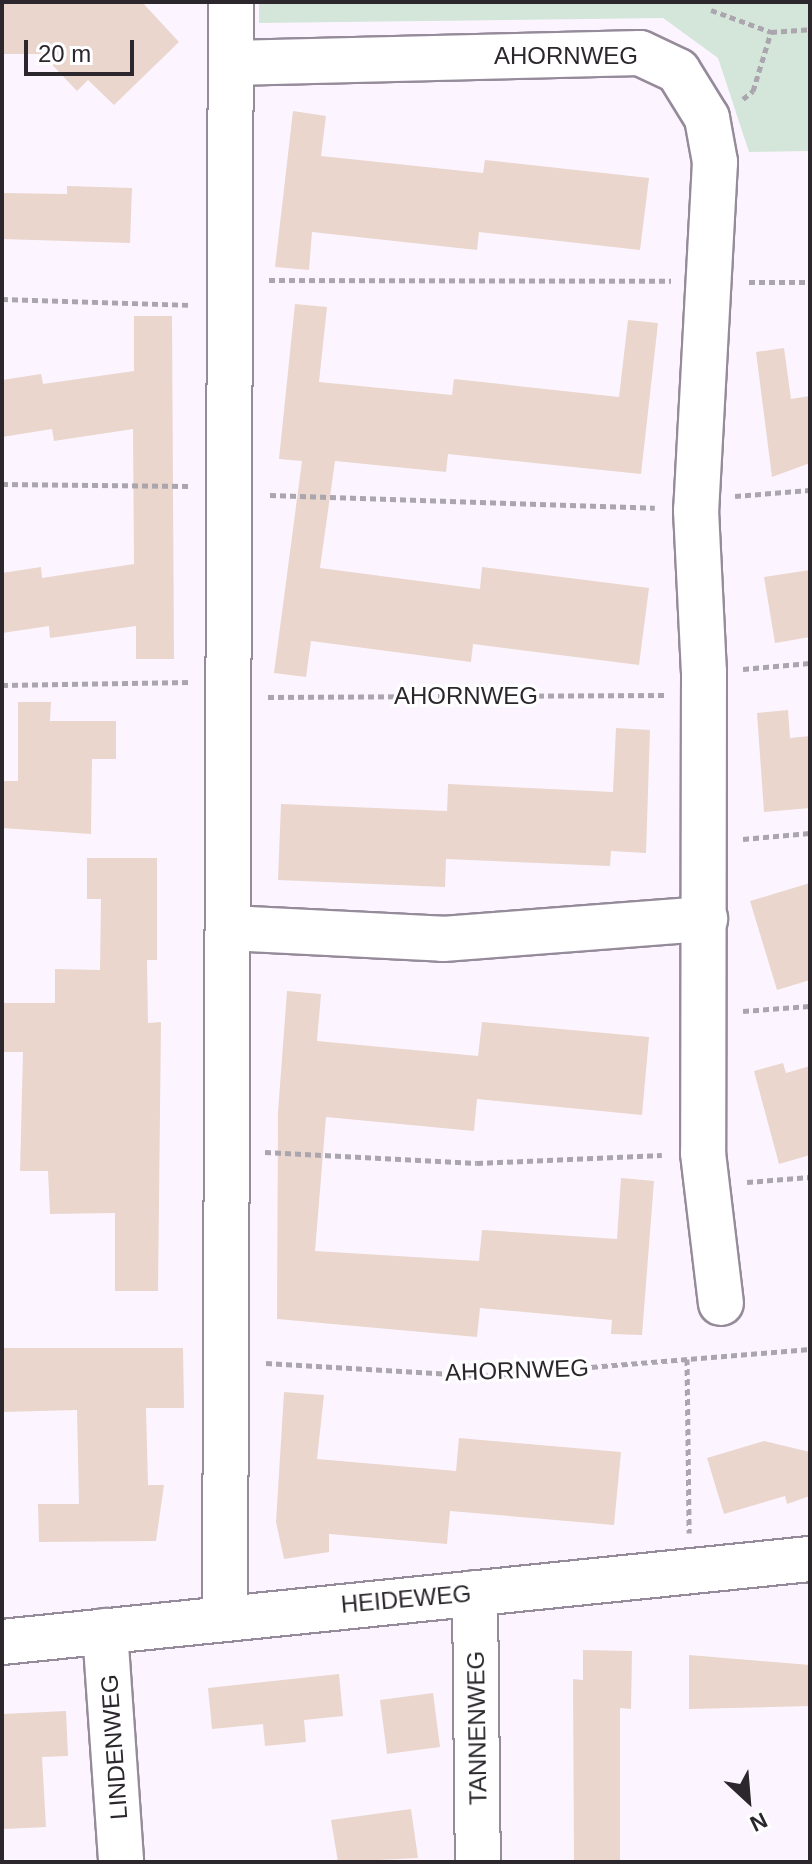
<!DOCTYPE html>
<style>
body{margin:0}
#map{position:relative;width:812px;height:1864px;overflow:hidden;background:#fcf5ff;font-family:Arial,sans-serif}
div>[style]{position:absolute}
.green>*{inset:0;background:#d3e6d9}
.building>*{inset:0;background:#ead6cd}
.path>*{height:5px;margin-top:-2.5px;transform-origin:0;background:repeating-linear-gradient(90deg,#aba5ad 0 6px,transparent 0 10px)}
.roads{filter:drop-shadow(2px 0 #968b9a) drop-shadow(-2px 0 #968b9a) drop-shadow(0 2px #968b9a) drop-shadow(0 -2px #968b9a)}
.minor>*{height:44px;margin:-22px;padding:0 22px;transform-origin:22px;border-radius:22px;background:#fff}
span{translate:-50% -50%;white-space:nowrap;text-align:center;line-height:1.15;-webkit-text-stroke:6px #fff;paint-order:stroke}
.street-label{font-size:24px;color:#2b272d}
.frame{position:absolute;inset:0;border:4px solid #2b272d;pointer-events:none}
.north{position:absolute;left:708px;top:1760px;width:80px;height:80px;-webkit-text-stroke:6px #fff;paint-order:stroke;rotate:154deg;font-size:22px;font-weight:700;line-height:32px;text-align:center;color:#2b272d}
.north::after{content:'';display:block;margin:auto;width:28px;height:36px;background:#2b272d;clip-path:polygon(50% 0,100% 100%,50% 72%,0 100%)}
.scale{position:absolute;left:24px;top:40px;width:110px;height:36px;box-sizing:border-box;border:4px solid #2b272d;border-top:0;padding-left:10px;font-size:24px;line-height:28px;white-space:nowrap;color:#2b272d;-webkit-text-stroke:6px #fff;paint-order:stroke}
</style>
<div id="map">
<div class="green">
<div style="clip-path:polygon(259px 2px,810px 2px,810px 151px,749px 152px,718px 58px,663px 18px,259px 23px)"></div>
</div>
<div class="building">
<div style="clip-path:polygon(2px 2px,142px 2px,179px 42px,114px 105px,88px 80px,77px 91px,42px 54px,2px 54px)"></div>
<div style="clip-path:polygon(293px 111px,326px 116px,321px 156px,483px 173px,485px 160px,649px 178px,640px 250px,479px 232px,477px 250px,312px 232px,309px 270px,275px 267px)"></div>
<div style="clip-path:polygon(67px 186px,132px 188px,130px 243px,2px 239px,2px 193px,67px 194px)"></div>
<div style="clip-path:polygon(295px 304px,327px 307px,319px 382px,452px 395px,454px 379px,619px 397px,628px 320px,658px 323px,641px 474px,448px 454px,446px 472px,335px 461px,320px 568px,480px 589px,482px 567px,649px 588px,639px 665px,473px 644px,471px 662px,311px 641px,306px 677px,274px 673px,302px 461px,279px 459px)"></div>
<div style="clip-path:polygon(134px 316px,172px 316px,174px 659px,136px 659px,136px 626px,50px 638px,49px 626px,2px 633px,2px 573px,41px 567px,42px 578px,134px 564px,133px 429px,54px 441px,52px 429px,2px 437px,2px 380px,41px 374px,43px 384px,134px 371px)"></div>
<div style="clip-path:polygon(784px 348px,791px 399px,810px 396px,810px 463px,772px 477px,756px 352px)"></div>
<div style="clip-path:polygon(810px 570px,810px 637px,775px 643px,764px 577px)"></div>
<div style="clip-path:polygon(18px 702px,51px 702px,50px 721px,116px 721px,116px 759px,92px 759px,91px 834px,2px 828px,2px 781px,18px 781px)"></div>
<div style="clip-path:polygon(788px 710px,790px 738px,810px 736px,810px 808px,764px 812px,757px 713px)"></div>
<div style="clip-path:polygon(616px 728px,650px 730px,646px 853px,611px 851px,610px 866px,446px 859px,445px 887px,278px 880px,281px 804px,447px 811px,448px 784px,613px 792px)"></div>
<div style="clip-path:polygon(87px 858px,157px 858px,157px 960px,147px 960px,148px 1023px,161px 1022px,158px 1291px,115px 1291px,115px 1213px,50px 1214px,48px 1171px,20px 1171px,23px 1052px,2px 1052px,2px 1003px,55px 1003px,55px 969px,100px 970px,101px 899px,87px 899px)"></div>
<div style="clip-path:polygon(810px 883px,810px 980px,777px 990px,750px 901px)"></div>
<div style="clip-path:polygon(287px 991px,321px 994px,317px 1041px,478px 1056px,482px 1022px,649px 1037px,642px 1115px,477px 1099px,474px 1131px,326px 1117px,315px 1251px,479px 1261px,482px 1230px,617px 1239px,621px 1178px,654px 1181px,642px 1335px,611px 1334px,612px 1320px,480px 1308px,477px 1337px,277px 1319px,278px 1112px)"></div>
<div style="clip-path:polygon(783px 1063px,786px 1073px,810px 1066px,810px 1155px,779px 1164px,754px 1071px)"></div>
<div style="clip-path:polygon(2px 1348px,183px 1348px,184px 1408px,146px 1408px,148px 1485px,164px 1485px,156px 1541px,39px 1542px,38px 1504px,79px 1504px,77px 1410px,2px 1412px)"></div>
<div style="clip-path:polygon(284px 1392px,324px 1395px,317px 1459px,456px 1471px,459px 1438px,621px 1452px,614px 1525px,450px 1511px,447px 1544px,329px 1534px,329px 1552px,284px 1559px,276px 1522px)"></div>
<div style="clip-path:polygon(764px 1441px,810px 1452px,810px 1496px,787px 1504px,785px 1496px,724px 1514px,707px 1458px)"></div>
<div style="clip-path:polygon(583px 1650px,632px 1651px,631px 1709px,620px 1708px,620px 1861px,574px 1862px,573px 1679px,583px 1680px)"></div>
<div style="clip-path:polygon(689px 1655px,810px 1665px,810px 1706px,689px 1709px)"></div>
<div style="clip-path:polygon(339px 1674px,343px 1716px,304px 1720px,306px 1742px,265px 1746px,263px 1724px,212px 1729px,208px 1688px)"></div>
<div style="clip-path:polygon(433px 1693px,440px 1747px,387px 1754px,380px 1700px)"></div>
<div style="clip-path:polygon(66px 1711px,68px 1756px,42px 1757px,46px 1827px,4px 1829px,2px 1714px)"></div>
<div style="clip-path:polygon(411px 1809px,418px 1858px,338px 1862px,331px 1820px)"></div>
</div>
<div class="path">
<div style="left:711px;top:10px;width:64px;rotate:20.1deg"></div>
<div style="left:771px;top:32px;width:39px;rotate:-4deg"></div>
<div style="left:743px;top:99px;width:13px;rotate:-39deg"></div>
<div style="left:753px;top:91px;width:62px;rotate:-73deg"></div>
<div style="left:269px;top:280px;width:402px;rotate:0.1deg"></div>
<div style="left:749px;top:282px;width:61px"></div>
<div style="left:2px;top:299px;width:187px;rotate:1.8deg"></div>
<div style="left:2px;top:484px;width:187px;rotate:0.6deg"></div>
<div style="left:270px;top:495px;width:385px;rotate:1.9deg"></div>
<div style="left:735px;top:496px;width:75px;rotate:-4.6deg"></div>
<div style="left:743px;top:669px;width:67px;rotate:-5.1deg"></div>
<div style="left:2px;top:685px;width:189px;rotate:-0.9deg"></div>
<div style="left:268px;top:697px;width:398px;rotate:-0.3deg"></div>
<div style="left:743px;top:839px;width:67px;rotate:-5.1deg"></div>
<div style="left:743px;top:1011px;width:67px;rotate:-4.3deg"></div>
<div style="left:265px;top:1152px;width:212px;rotate:3deg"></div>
<div style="left:477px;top:1163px;width:185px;rotate:-2.5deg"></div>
<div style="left:747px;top:1182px;width:63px;rotate:-4.5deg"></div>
<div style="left:687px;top:1359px;width:174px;rotate:89.3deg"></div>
<div style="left:266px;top:1363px;width:216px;rotate:3.4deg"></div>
<div style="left:482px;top:1376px;width:329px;rotate:-4.7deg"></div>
</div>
<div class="roads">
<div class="minor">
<div style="left:231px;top:63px;width:409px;rotate:-1.4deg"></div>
<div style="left:640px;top:53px;width:42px;rotate:25.3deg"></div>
<div style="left:678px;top:71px;width:55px;rotate:58.3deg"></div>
<div style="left:707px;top:118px;width:45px;rotate:79.7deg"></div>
<div style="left:715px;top:162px;width:349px;rotate:93.1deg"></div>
<div style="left:696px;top:510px;width:162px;rotate:87.2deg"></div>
<div style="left:704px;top:672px;width:481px;rotate:90.1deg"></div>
<div style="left:703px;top:1153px;width:151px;rotate:83.2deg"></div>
<div style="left:229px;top:928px;width:214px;rotate:2.9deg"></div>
<div style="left:443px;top:939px;width:263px;rotate:-4.4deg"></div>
<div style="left:475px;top:1593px;width:269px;rotate:89.4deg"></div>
<div style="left:225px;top:1618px;width:1616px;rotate:-89.79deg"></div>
<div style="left:105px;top:1631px;width:232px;rotate:86deg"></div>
<div style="left:2px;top:1642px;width:812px;rotate:-5.87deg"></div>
</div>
</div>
<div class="street-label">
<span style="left:566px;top:56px">AHORNWEG</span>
<span style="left:466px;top:696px">AHORNWEG</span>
<span style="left:517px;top:1370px;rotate:-2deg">AHORNWEG</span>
<span style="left:406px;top:1599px;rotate:-5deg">HEIDEWEG</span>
<span style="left:477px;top:1728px;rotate:-91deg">TANNENWEG</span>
<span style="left:114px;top:1747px;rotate:-94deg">LINDENWEG</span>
</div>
<div class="frame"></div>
<div class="north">N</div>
<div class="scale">20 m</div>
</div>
